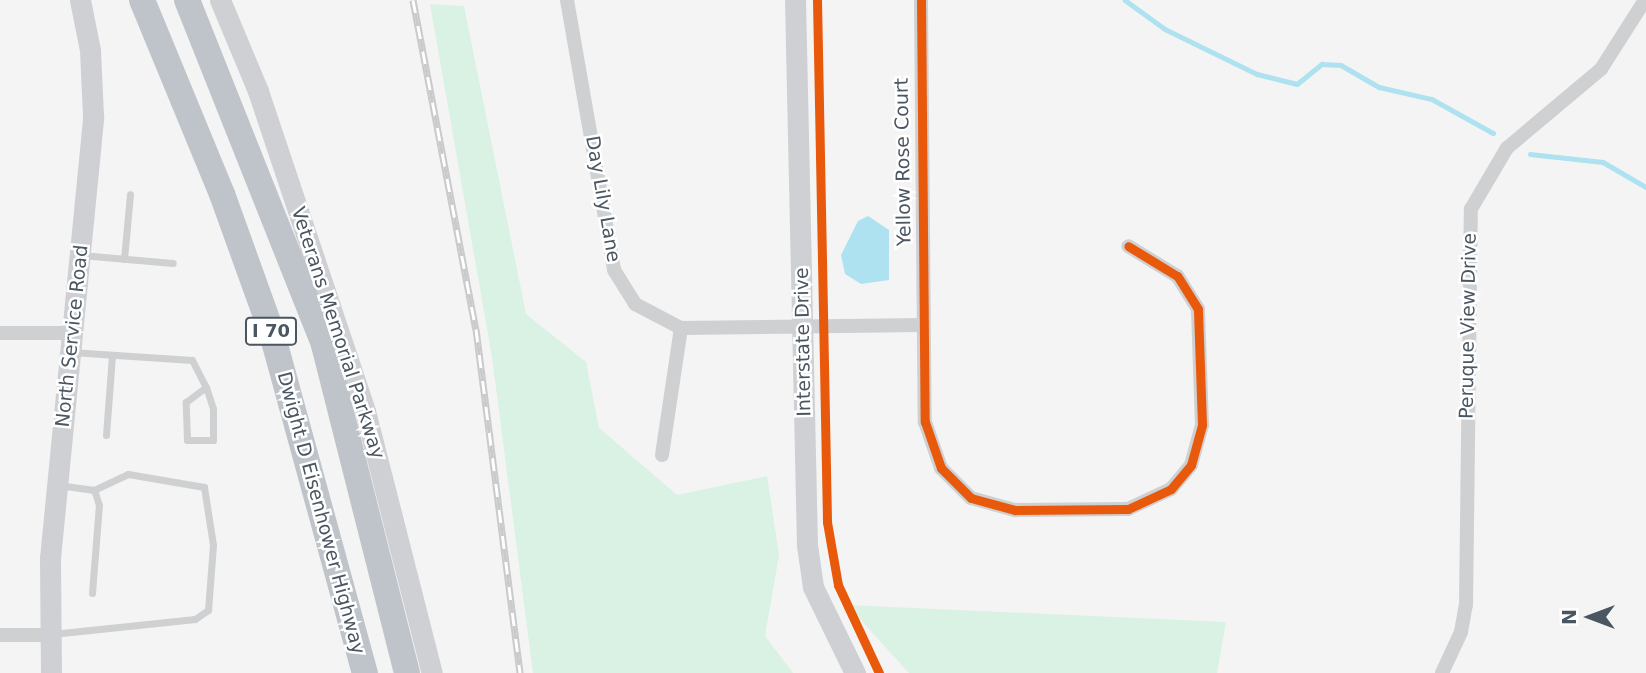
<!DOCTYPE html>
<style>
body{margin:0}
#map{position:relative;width:1646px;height:673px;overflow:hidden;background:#f4f4f4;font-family:"DejaVu Sans",sans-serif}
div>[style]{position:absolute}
.green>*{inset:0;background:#d9f2e3}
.water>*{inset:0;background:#aee2f0}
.stream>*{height:4.5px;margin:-2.25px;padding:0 2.25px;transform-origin:2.25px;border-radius:2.25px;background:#aee2f0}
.lane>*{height:7px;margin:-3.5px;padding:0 3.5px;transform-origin:3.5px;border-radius:3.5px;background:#ced0d2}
.street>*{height:14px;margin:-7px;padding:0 7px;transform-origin:7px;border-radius:7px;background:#ced0d2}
.secondary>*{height:21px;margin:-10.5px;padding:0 10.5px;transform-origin:10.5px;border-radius:10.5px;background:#ced0d4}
.highway>*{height:26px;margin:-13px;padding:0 13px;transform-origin:13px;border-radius:13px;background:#bec4c9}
.rail>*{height:7px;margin-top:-3.5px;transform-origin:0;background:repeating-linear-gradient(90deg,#fff 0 13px,#c9cacc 0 26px);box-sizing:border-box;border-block:2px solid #c9cacc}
.cycleway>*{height:9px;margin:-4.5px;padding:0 4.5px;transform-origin:4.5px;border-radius:4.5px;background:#e8590c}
span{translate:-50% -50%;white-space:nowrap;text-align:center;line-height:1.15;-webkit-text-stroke:5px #fff;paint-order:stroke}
.shield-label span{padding:2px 5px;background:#fff;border:2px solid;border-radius:5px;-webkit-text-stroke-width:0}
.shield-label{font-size:18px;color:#4a5661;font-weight:700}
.street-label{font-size:19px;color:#4a5661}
.north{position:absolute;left:1555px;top:582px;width:70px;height:70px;-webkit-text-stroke:5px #fff;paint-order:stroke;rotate:270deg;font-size:19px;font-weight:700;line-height:28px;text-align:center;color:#4a5661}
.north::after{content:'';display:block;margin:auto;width:24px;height:32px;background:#4a5661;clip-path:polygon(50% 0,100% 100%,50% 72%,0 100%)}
</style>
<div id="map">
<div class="green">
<div style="clip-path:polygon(430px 4px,464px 6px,526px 314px,586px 362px,599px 428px,677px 495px,767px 476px,779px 555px,765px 636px,793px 673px,533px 673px,492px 357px)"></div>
<div style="clip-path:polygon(847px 605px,1226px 622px,1217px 673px,909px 673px)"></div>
</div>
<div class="water">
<div style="clip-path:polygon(868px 216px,889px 230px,889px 280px,861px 284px,845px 274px,841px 255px,858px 221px)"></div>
</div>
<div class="stream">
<div style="left:1125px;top:0;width:49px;rotate:35.9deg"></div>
<div style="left:1165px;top:29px;width:102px;rotate:26.1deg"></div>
<div style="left:1257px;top:74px;width:41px;rotate:14deg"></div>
<div style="left:1297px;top:84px;width:32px;rotate:-39deg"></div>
<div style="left:1322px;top:64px;width:19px;rotate:3deg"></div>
<div style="left:1341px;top:65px;width:44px;rotate:30.1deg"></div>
<div style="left:1379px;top:87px;width:54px;rotate:12.8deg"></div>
<div style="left:1432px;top:99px;width:70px;rotate:29.1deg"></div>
<div style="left:1530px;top:154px;width:73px;rotate:6.3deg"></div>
<div style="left:1603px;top:162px;width:50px;rotate:30.2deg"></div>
</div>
<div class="lane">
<div style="left:81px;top:255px;width:92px;rotate:5deg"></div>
<div style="left:124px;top:259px;width:65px;rotate:-84.7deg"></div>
<div style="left:71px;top:352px;width:121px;rotate:3.8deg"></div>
<div style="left:192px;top:360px;width:30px;rotate:63deg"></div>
<div style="left:206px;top:387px;width:23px;rotate:72deg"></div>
<div style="left:213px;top:409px;width:31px;rotate:90deg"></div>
<div style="left:213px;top:440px;width:26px;rotate:180deg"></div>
<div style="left:187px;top:440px;width:38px;rotate:-92deg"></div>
<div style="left:186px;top:402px;width:25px;rotate:-37deg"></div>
<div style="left:106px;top:435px;width:79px;rotate:-85.7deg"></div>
<div style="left:92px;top:593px;width:88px;rotate:-85.5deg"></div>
<div style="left:99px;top:505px;width:16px;rotate:-108deg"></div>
<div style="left:52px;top:634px;width:144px;rotate:-6deg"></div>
<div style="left:195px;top:619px;width:16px;rotate:-35deg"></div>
<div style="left:208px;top:610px;width:65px;rotate:-85.6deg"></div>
<div style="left:213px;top:545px;width:59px;rotate:-98.8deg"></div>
<div style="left:204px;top:487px;width:77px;rotate:-170.3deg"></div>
<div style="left:128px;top:474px;width:38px;rotate:155deg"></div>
<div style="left:94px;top:490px;width:36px;rotate:-172deg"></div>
</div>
<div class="street">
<div style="left:567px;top:0;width:274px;rotate:80.1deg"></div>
<div style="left:614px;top:270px;width:40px;rotate:58deg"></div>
<div style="left:635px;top:304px;width:52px;rotate:27.6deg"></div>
<div style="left:681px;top:328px;width:242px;rotate:-0.7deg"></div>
<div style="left:921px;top:0;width:422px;rotate:89.5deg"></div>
<div style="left:925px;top:422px;width:49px;rotate:70.8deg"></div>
<div style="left:941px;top:468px;width:42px;rotate:45deg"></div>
<div style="left:971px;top:498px;width:46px;rotate:15.3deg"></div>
<div style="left:1015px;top:510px;width:113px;rotate:-0.5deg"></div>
<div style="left:1128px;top:509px;width:47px;rotate:-24.9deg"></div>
<div style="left:1171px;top:489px;width:31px;rotate:-50deg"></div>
<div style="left:1191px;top:465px;width:41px;rotate:-74.6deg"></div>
<div style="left:1202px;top:425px;width:116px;rotate:-92deg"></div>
<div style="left:1198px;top:309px;width:39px;rotate:-122deg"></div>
<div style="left:1177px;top:276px;width:57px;rotate:-148.5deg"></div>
<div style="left:0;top:333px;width:73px"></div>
<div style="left:662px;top:455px;width:128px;rotate:-81.5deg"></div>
<div style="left:0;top:635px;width:48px"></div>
<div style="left:1442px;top:673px;width:45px;rotate:-65.1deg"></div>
<div style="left:1461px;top:632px;width:27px;rotate:-80deg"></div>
<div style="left:1466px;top:605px;width:396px;rotate:-89.3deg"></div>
<div style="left:1471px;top:209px;width:71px;rotate:-59.5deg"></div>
<div style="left:1507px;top:148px;width:123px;rotate:-40deg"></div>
<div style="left:1601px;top:69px;width:82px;rotate:-57.5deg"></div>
</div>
<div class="secondary">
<div style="left:220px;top:0;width:99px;rotate:67.3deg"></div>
<div style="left:258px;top:91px;width:337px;rotate:71.5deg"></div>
<div style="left:365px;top:411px;width:270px;rotate:75.7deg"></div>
<div style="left:795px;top:0;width:545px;rotate:88.74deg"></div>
<div style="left:807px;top:545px;width:42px;rotate:81.9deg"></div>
<div style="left:813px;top:587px;width:96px;rotate:64deg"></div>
<div style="left:51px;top:673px;width:115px;rotate:-90.5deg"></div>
<div style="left:50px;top:558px;width:444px;rotate:-84.4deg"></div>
<div style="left:93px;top:116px;width:66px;rotate:-92.6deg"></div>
<div style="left:90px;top:50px;width:51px;rotate:-101.3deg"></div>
</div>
<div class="highway">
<div style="left:142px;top:0;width:210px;rotate:67.6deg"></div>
<div style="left:222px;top:194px;width:145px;rotate:70.2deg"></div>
<div style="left:271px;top:330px;width:356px;rotate:74.7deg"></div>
<div style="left:187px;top:0;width:371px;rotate:68.3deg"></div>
<div style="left:324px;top:345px;width:338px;rotate:75.8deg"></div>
</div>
<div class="rail">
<div style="left:413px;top:0;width:335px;rotate:79.2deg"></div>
<div style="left:476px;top:329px;width:347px;rotate:82.7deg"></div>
</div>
<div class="cycleway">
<div style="left:817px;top:0;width:522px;rotate:88.9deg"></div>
<div style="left:827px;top:522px;width:64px;rotate:80.1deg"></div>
<div style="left:838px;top:585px;width:97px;rotate:65deg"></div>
<div style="left:921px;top:0;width:422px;rotate:89.5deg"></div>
<div style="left:925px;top:422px;width:49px;rotate:70.8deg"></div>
<div style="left:941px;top:468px;width:42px;rotate:45deg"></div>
<div style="left:971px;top:498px;width:46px;rotate:15.3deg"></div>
<div style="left:1015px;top:510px;width:113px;rotate:-0.5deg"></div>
<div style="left:1128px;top:509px;width:47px;rotate:-24.9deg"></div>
<div style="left:1171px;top:489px;width:31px;rotate:-50deg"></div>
<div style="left:1191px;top:465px;width:41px;rotate:-74.6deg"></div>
<div style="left:1202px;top:425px;width:116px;rotate:-92deg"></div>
<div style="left:1198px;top:309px;width:39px;rotate:-122deg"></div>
<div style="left:1177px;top:276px;width:57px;rotate:-148.5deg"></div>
</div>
<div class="shield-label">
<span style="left:271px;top:331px">I 70</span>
</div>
<div class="street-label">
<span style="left:903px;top:162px;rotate:-91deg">Yellow Rose Court</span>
<span style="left:603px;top:199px;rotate:80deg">Day Lily Lane</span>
<span style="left:1468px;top:326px;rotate:-89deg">Peruque View Drive</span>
<span style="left:338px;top:333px;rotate:72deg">Veterans Memorial Parkway</span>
<span style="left:72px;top:336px;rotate:-84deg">North Service Road</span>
<span style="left:803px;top:342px;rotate:-91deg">Interstate Drive</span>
<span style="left:321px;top:513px;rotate:75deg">Dwight D Eisenhower Highway</span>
</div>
<div class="north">N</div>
</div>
